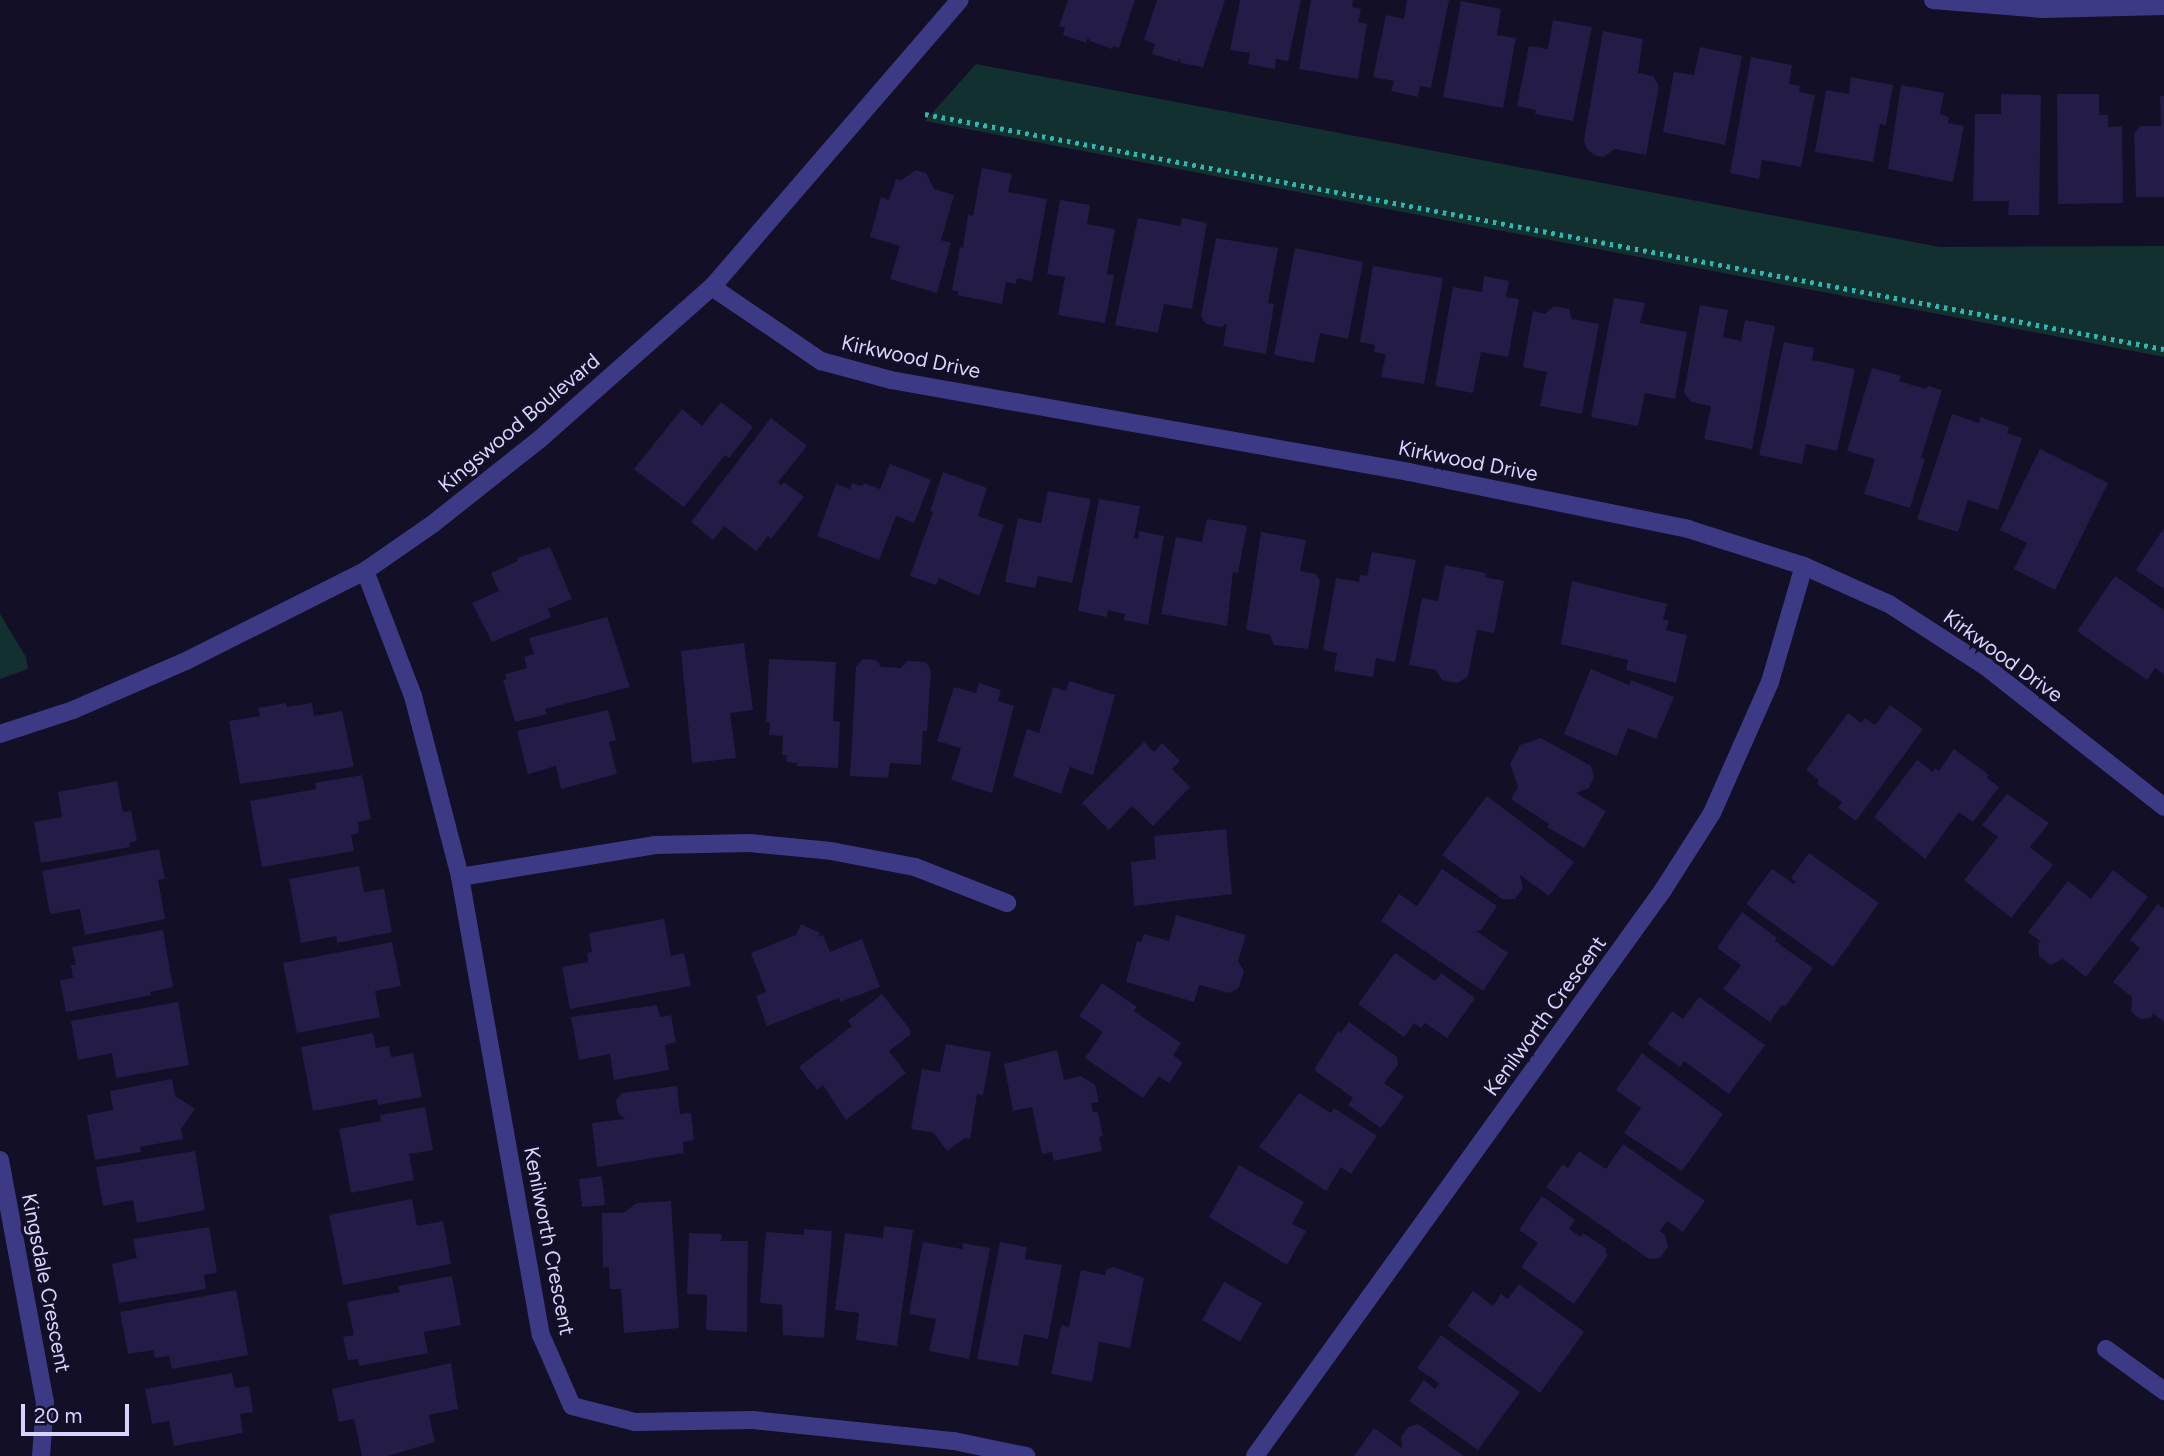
<!DOCTYPE html>
<style>
body{margin:0}
#map{position:relative;width:2164px;height:1456px;overflow:hidden;background:#130f26;font-family:Figtree,sans-serif}
div>[style]{position:absolute}
.green>*{inset:0;background:#12302f}
.building>*{inset:0;background:#241b47}
.path>*{height:4.5px;margin-top:-2.25px;transform-origin:0;background:repeating-linear-gradient(90deg,#2fb8b0 0 3.5px,transparent 0 8.5px)}
.minor>*{height:18px;margin:-9px;padding:0 9px;transform-origin:9px;border-radius:9px;background:#3d3a85}
span{translate:-50% -50%;white-space:nowrap;text-align:center;line-height:1.15;-webkit-text-stroke:7px #130f26;paint-order:stroke}
.street-label{font-size:21px;color:#d9d4ff}
.scale{position:absolute;left:21px;top:1404px;width:108px;height:32px;box-sizing:border-box;border:4px solid #d9d4ff;border-top:0;padding-left:9px;font-size:21px;line-height:24px;white-space:nowrap;color:#d9d4ff;-webkit-text-stroke:5px #130f26;paint-order:stroke}
</style>
<div id="map">
<div class="green">
<div style="clip-path:polygon(976px 64px,1940px 247px,2164px 246px,2164px 357px,925px 121px)"></div>
<div style="clip-path:polygon(0 614px,26px 657px,28px 669px,0 679px)"></div>
</div>
<div class="building">
<div style="clip-path:polygon(1068px 0,1135px 0,1119px 48px,1113px 46px,1112px 49px,1090px 41px,1088px 37px,1086px 43px,1063px 35px,1065px 28px,1059px 26px)"></div>
<div style="clip-path:polygon(1157px 0,1225px 0,1203px 67px,1181px 63px,1179px 58px,1178px 62px,1152px 54px,1155px 44px,1144px 40px)"></div>
<div style="clip-path:polygon(1240px 0,1301px 0,1288px 61px,1276px 59px,1275px 69px,1248px 64px,1250px 53px,1230px 50px)"></div>
<div style="clip-path:polygon(1311px 0,1353px 0,1352px 7px,1361px 9px,1358px 22px,1367px 24px,1358px 79px,1299px 69px)"></div>
<div style="clip-path:polygon(1407px 0,1449px 0,1431px 88px,1420px 86px,1418px 97px,1391px 91px,1394px 81px,1373px 77px,1386px 15px,1404px 19px)"></div>
<div style="clip-path:polygon(1461px 1px,1501px 9px,1497px 35px,1516px 38px,1503px 108px,1443px 97px)"></div>
<div style="clip-path:polygon(1553px 20px,1592px 27px,1573px 121px,1535px 114px,1536px 110px,1517px 106px,1529px 46px,1548px 49px)"></div>
<div style="clip-path:polygon(1603px 31px,1643px 39px,1638px 73px,1653px 76px,1659px 86px,1646px 155px,1615px 149px,1603px 157px,1594px 155px,1587px 149px,1584px 140px)"></div>
<div style="clip-path:polygon(1700px 47px,1742px 56px,1725px 145px,1663px 132px,1674px 72px,1694px 75px)"></div>
<div style="clip-path:polygon(1751px 57px,1792px 65px,1789px 84px,1800px 86px,1799px 92px,1815px 95px,1801px 167px,1762px 160px,1759px 179px,1730px 173px)"></div>
<div style="clip-path:polygon(1851px 77px,1893px 85px,1886px 125px,1880px 124px,1873px 162px,1815px 152px,1826px 90px,1849px 94px)"></div>
<div style="clip-path:polygon(1901px 85px,1944px 93px,1940px 114px,1949px 117px,1948px 123px,1964px 126px,1953px 182px,1888px 169px)"></div>
<div style="clip-path:polygon(2001px 94px,2041px 95px,2039px 215px,2008px 215px,2009px 201px,1973px 201px,1975px 114px,2001px 114px)"></div>
<div style="clip-path:polygon(2057px 94px,2099px 94px,2099px 115px,2108px 115px,2108px 127px,2122px 126px,2123px 203px,2058px 204px)"></div>
<div style="clip-path:polygon(2160px 96px,2164px 96px,2164px 197px,2136px 197px,2134px 134px,2140px 126px,2161px 126px)"></div>
<div style="clip-path:polygon(982px 168px,1012px 174px,1008px 192px,1047px 199px,1032px 281px,1017px 278px,1016px 284px,1006px 282px,1002px 304px,957px 295px,959px 292px,952px 290px,960px 247px,963px 248px,968px 215px,973px 216px)"></div>
<div style="clip-path:polygon(916px 170px,926px 173px,934px 189px,954px 195px,941px 240px,951px 243px,937px 293px,890px 279px,900px 246px,870px 237px,881px 197px,889px 200px,896px 179px,901px 180px)"></div>
<div style="clip-path:polygon(1060px 200px,1090px 205px,1087px 224px,1115px 229px,1107px 274px,1114px 275px,1105px 323px,1058px 315px,1065px 277px,1047px 274px)"></div>
<div style="clip-path:polygon(1138px 218px,1180px 226px,1182px 218px,1207px 223px,1192px 309px,1164px 304px,1158px 333px,1115px 325px)"></div>
<div style="clip-path:polygon(1216px 238px,1278px 248px,1268px 303px,1274px 304px,1266px 354px,1223px 346px,1227px 323px,1221px 327px,1206px 324px,1201px 316px)"></div>
<div style="clip-path:polygon(1295px 248px,1363px 262px,1348px 339px,1320px 333px,1314px 363px,1274px 355px)"></div>
<div style="clip-path:polygon(1373px 266px,1443px 278px,1424px 384px,1381px 377px,1386px 354px,1374px 352px,1375px 345px,1360px 342px)"></div>
<div style="clip-path:polygon(1484px 276px,1509px 281px,1506px 297px,1519px 299px,1508px 357px,1481px 352px,1473px 393px,1435px 386px,1453px 287px,1482px 292px)"></div>
<div style="clip-path:polygon(1614px 298px,1645px 303px,1640px 323px,1687px 332px,1675px 399px,1645px 393px,1638px 426px,1591px 417px)"></div>
<div style="clip-path:polygon(1700px 305px,1728px 310px,1723px 337px,1741px 341px,1745px 320px,1775px 326px,1752px 449px,1704px 439px,1711px 406px,1691px 402px,1684px 392px)"></div>
<div style="clip-path:polygon(1554px 306px,1569px 309px,1572px 319px,1599px 324px,1582px 414px,1540px 406px,1547px 372px,1523px 367px,1533px 311px,1545px 314px)"></div>
<div style="clip-path:polygon(1784px 342px,1814px 348px,1812px 360px,1855px 369px,1837px 451px,1806px 444px,1802px 464px,1759px 455px)"></div>
<div style="clip-path:polygon(1872px 368px,1901px 376px,1899px 381px,1926px 389px,1928px 386px,1942px 390px,1921px 458px,1925px 459px,1910px 508px,1864px 494px,1875px 459px,1847px 451px)"></div>
<div style="clip-path:polygon(721px 402px,753px 427px,729px 458px,725px 455px,684px 507px,634px 469px,682px 409px,702px 426px)"></div>
<div style="clip-path:polygon(1952px 414px,1979px 423px,1980px 417px,2009px 427px,2007px 433px,2022px 438px,1998px 510px,1968px 500px,1958px 532px,1917px 519px)"></div>
<div style="clip-path:polygon(771px 418px,807px 446px,778px 482px,781px 485px,784px 482px,804px 497px,771px 539px,768px 536px,756px 551px,724px 526px,713px 540px,691px 522px)"></div>
<div style="clip-path:polygon(2040px 449px,2108px 483px,2055px 590px,2014px 569px,2027px 543px,2000px 530px)"></div>
<div style="clip-path:polygon(890px 464px,931px 480px,914px 523px,896px 516px,879px 560px,817px 536px,836px 484px,850px 489px,852px 483px,862px 486px,864px 483px,880px 489px)"></div>
<div style="clip-path:polygon(943px 472px,987px 488px,978px 516px,1004px 525px,979px 596px,939px 578px,936px 585px,910px 576px,933px 512px,930px 511px)"></div>
<div style="clip-path:polygon(1048px 491px,1091px 499px,1072px 583px,1038px 576px,1035px 588px,1005px 582px,1018px 518px,1041px 523px)"></div>
<div style="clip-path:polygon(1099px 499px,1140px 506px,1134px 538px,1138px 539px,1139px 531px,1164px 536px,1148px 625px,1124px 620px,1125px 614px,1108px 610px,1107px 617px,1078px 611px)"></div>
<div style="clip-path:polygon(1207px 519px,1247px 526px,1238px 573px,1233px 572px,1227px 626px,1161px 614px,1176px 537px,1202px 542px)"></div>
<div style="clip-path:polygon(2164px 528px,2164px 589px,2136px 570px)"></div>
<div style="clip-path:polygon(1261px 532px,1306px 540px,1300px 571px,1316px 574px,1320px 581px,1308px 649px,1274px 645px,1270px 635px,1246px 630px)"></div>
<div style="clip-path:polygon(550px 547px,572px 599px,548px 609px,551px 617px,492px 642px,472px 603px,499px 591px,491px 573px,518px 561px,517px 558px)"></div>
<div style="clip-path:polygon(1372px 552px,1416px 560px,1395px 662px,1376px 658px,1373px 677px,1334px 671px,1337px 653px,1323px 650px,1336px 578px,1359px 582px,1360px 575px,1367px 576px)"></div>
<div style="clip-path:polygon(1445px 565px,1486px 573px,1485px 577px,1504px 581px,1494px 633px,1477px 630px,1468px 676px,1458px 683px,1442px 680px,1436px 670px,1409px 665px,1422px 598px,1438px 601px)"></div>
<div style="clip-path:polygon(2115px 576px,2164px 610px,2164px 675px,2155px 668px,2147px 680px,2077px 631px)"></div>
<div style="clip-path:polygon(1572px 581px,1667px 604px,1663px 619px,1669px 621px,1666px 630px,1687px 635px,1676px 683px,1626px 670px,1628px 660px,1561px 644px)"></div>
<div style="clip-path:polygon(607px 617px,630px 687px,545px 709px,547px 714px,515px 722px,503px 680px,507px 679px,505px 674px,527px 668px,524px 657px,534px 654px,529px 638px)"></div>
<div style="clip-path:polygon(744px 643px,753px 710px,730px 713px,736px 758px,692px 763px,681px 651px)"></div>
<div style="clip-path:polygon(769px 659px,836px 662px,833px 721px,840px 722px,838px 768px,796px 766px,797px 763px,786px 762px,787px 755px,782px 755px,783px 736px,769px 735px,770px 723px,766px 722px)"></div>
<div style="clip-path:polygon(863px 659px,876px 660px,881px 667px,901px 668px,907px 661px,926px 662px,931px 670px,927px 731px,923px 731px,921px 765px,890px 763px,888px 778px,850px 776px,856px 666px)"></div>
<div style="clip-path:polygon(1591px 669px,1629px 685px,1631px 680px,1674px 697px,1656px 739px,1628px 728px,1617px 756px,1564px 734px)"></div>
<div style="clip-path:polygon(1069px 681px,1115px 695px,1093px 775px,1070px 767px,1061px 794px,1013px 776px,1027px 729px,1039px 733px,1053px 687px,1066px 691px)"></div>
<div style="clip-path:polygon(979px 683px,1001px 690px,998px 701px,1014px 706px,992px 793px,951px 780px,961px 748px,937px 741px,954px 687px,976px 693px)"></div>
<div style="clip-path:polygon(286px 703px,287px 707px,312px 703px,314px 716px,342px 711px,354px 767px,240px 784px,229px 721px,260px 716px,258px 708px)"></div>
<div style="clip-path:polygon(1890px 705px,1923px 729px,1856px 821px,1838px 808px,1842px 802px,1817px 784px,1819px 780px,1806px 770px,1848px 713px,1861px 723px,1865px 718px,1875px 725px)"></div>
<div style="clip-path:polygon(608px 710px,616px 740px,609px 742px,617px 774px,561px 789px,556px 766px,528px 774px,517px 731px)"></div>
<div style="clip-path:polygon(1541px 738px,1591px 766px,1594px 777px,1589px 788px,1576px 793px,1606px 811px,1584px 848px,1547px 827px,1549px 824px,1511px 799px,1518px 787px,1510px 764px,1520px 745px)"></div>
<div style="clip-path:polygon(1144px 742px,1154px 752px,1162px 743px,1180px 761px,1172px 769px,1190px 787px,1153px 826px,1132px 806px,1109px 830px,1082px 803px)"></div>
<div style="clip-path:polygon(1954px 749px,1989px 775px,1987px 778px,1999px 787px,1973px 822px,1959px 812px,1925px 859px,1874px 817px,1917px 760px,1933px 772px,1935px 768px,1939px 771px)"></div>
<div style="clip-path:polygon(362px 775px,371px 819px,358px 822px,359px 833px,351px 835px,354px 851px,262px 867px,250px 801px,316px 789px,315px 783px)"></div>
<div style="clip-path:polygon(117px 781px,123px 812px,131px 811px,137px 841px,129px 843px,130px 847px,41px 863px,34px 822px,62px 817px,58px 792px)"></div>
<div style="clip-path:polygon(2007px 794px,2049px 823px,2030px 847px,2053px 865px,2011px 918px,1964px 880px,1998px 837px,1982px 825px)"></div>
<div style="clip-path:polygon(1487px 796px,1574px 862px,1549px 896px,1520px 875px,1523px 888px,1515px 899px,1502px 899px,1442px 855px)"></div>
<div style="clip-path:polygon(1226px 829px,1232px 894px,1134px 906px,1131px 862px,1156px 859px,1154px 836px)"></div>
<div style="clip-path:polygon(159px 849px,165px 879px,158px 880px,165px 919px,85px 935px,80px 909px,50px 914px,42px 871px)"></div>
<div style="clip-path:polygon(1809px 853px,1879px 903px,1833px 967px,1746px 904px,1772px 869px,1794px 884px,1796px 882px,1791px 878px)"></div>
<div style="clip-path:polygon(359px 866px,364px 892px,384px 889px,392px 932px,337px 943px,336px 936px,301px 943px,289px 879px)"></div>
<div style="clip-path:polygon(1442px 869px,1497px 906px,1481px 930px,1476px 931px,1508px 953px,1483px 991px,1381px 921px,1399px 894px,1417px 906px)"></div>
<div style="clip-path:polygon(2113px 870px,2148px 897px,2086px 977px,2063px 959px,2050px 965px,2043px 959px,2039px 956px,2038px 943px,2041px 942px,2028px 932px,2068px 881px,2091px 899px)"></div>
<div style="clip-path:polygon(2158px 904px,2164px 909px,2164px 1022px,2153px 1013px,2151px 1018px,2140px 1019px,2131px 1012px,2132px 997px,2113px 982px,2140px 948px,2130px 940px)"></div>
<div style="clip-path:polygon(1742px 912px,1777px 938px,1775px 941px,1813px 968px,1785px 1007px,1782px 1005px,1770px 1022px,1723px 989px,1741px 965px,1717px 948px)"></div>
<div style="clip-path:polygon(1176px 915px,1246px 935px,1238px 961px,1244px 971px,1239px 987px,1230px 993px,1199px 985px,1194px 1002px,1126px 982px,1137px 941px,1141px 942px,1144px 934px,1169px 941px)"></div>
<div style="clip-path:polygon(664px 919px,671px 956px,684px 953px,691px 986px,570px 1009px,562px 967px,588px 962px,587px 953px,592px 952px,589px 933px)"></div>
<div style="clip-path:polygon(801px 924px,820px 933px,818px 937px,823px 935px,830px 952px,862px 939px,880px 987px,840px 1002px,839px 998px,767px 1026px,756px 996px,766px 992px,751px 953px,796px 935px)"></div>
<div style="clip-path:polygon(163px 930px,173px 987px,150px 992px,151px 995px,66px 1012px,60px 980px,73px 978px,71px 965px,76px 965px,72px 947px)"></div>
<div style="clip-path:polygon(392px 942px,401px 986px,375px 991px,380px 1017px,297px 1033px,283px 963px)"></div>
<div style="clip-path:polygon(1395px 953px,1435px 981px,1441px 973px,1475px 998px,1447px 1038px,1425px 1023px,1421px 1028px,1414px 1023px,1404px 1037px,1358px 1004px)"></div>
<div style="clip-path:polygon(1102px 983px,1137px 1007px,1134px 1011px,1181px 1043px,1173px 1055px,1183px 1063px,1169px 1083px,1159px 1076px,1143px 1098px,1085px 1058px,1103px 1032px,1079px 1016px)"></div>
<div style="clip-path:polygon(882px 994px,909px 1028px,911px 1034px,889px 1051px,906px 1073px,846px 1120px,823px 1085px,817px 1090px,799px 1067px,852px 1026px,848px 1021px)"></div>
<div style="clip-path:polygon(1699px 997px,1765px 1045px,1729px 1094px,1684px 1061px,1680px 1067px,1648px 1044px,1672px 1011px,1683px 1019px)"></div>
<div style="clip-path:polygon(178px 1002px,189px 1065px,116px 1078px,112px 1053px,78px 1060px,71px 1021px)"></div>
<div style="clip-path:polygon(657px 1005px,660px 1017px,671px 1015px,676px 1042px,665px 1045px,669px 1070px,614px 1080px,610px 1054px,579px 1060px,571px 1017px)"></div>
<div style="clip-path:polygon(1349px 1022px,1397px 1057px,1398px 1065px,1384px 1083px,1404px 1097px,1381px 1128px,1348px 1105px,1353px 1098px,1314px 1070px,1338px 1031px,1341px 1033px)"></div>
<div style="clip-path:polygon(373px 1033px,376px 1048px,389px 1046px,391px 1057px,413px 1053px,422px 1097px,378px 1105px,377px 1099px,313px 1111px,301px 1047px)"></div>
<div style="clip-path:polygon(946px 1044px,991px 1052px,983px 1095px,977px 1094px,970px 1139px,965px 1138px,947px 1151px,934px 1133px,911px 1129px,922px 1069px,940px 1072px)"></div>
<div style="clip-path:polygon(1057px 1050px,1064px 1080px,1081px 1076px,1095px 1085px,1099px 1102px,1091px 1103px,1093px 1112px,1098px 1112px,1103px 1136px,1099px 1137px,1102px 1151px,1054px 1161px,1052px 1152px,1042px 1154px,1032px 1107px,1013px 1111px,1004px 1064px)"></div>
<div style="clip-path:polygon(1642px 1053px,1723px 1114px,1682px 1171px,1624px 1133px,1641px 1108px,1616px 1090px)"></div>
<div style="clip-path:polygon(172px 1079px,175px 1096px,195px 1109px,181px 1129px,183px 1139px,140px 1147px,141px 1152px,95px 1160px,87px 1115px,113px 1110px,110px 1091px)"></div>
<div style="clip-path:polygon(677px 1086px,680px 1114px,691px 1113px,694px 1140px,683px 1142px,684px 1153px,597px 1167px,592px 1123px,625px 1119px,618px 1113px,616px 1100px,622px 1093px)"></div>
<div style="clip-path:polygon(1299px 1093px,1331px 1113px,1334px 1108px,1377px 1136px,1351px 1174px,1341px 1167px,1326px 1191px,1259px 1147px)"></div>
<div style="clip-path:polygon(425px 1107px,433px 1150px,409px 1154px,414px 1180px,351px 1193px,339px 1129px,381px 1121px,380px 1115px)"></div>
<div style="clip-path:polygon(1623px 1144px,1705px 1201px,1683px 1232px,1667px 1221px,1660px 1231px,1665px 1235px,1668px 1247px,1660px 1258px,1649px 1259px,1546px 1187px,1563px 1164px,1568px 1168px,1579px 1151px,1606px 1169px)"></div>
<div style="clip-path:polygon(195px 1151px,205px 1210px,137px 1223px,133px 1200px,103px 1206px,96px 1167px)"></div>
<div style="clip-path:polygon(1239px 1165px,1304px 1202px,1292px 1224px,1306px 1231px,1287px 1265px,1209px 1217px)"></div>
<div style="clip-path:polygon(602px 1176px,605px 1205px,582px 1207px,579px 1179px)"></div>
<div style="clip-path:polygon(1542px 1196px,1575px 1220px,1569px 1229px,1581px 1237px,1583px 1233px,1607px 1249px,1605px 1252px,1608px 1255px,1574px 1304px,1521px 1267px,1538px 1243px,1519px 1230px)"></div>
<div style="clip-path:polygon(412px 1199px,417px 1226px,443px 1221px,451px 1264px,343px 1285px,329px 1215px)"></div>
<div style="clip-path:polygon(671px 1201px,679px 1328px,624px 1333px,621px 1289px,610px 1289px,609px 1267px,603px 1268px,602px 1213px,623px 1213px,637px 1203px)"></div>
<div style="clip-path:polygon(884px 1226px,913px 1230px,897px 1346px,856px 1340px,859px 1313px,835px 1310px,845px 1233px,883px 1238px)"></div>
<div style="clip-path:polygon(209px 1227px,217px 1273px,204px 1275px,206px 1289px,119px 1303px,112px 1264px,137px 1258px,133px 1239px)"></div>
<div style="clip-path:polygon(804px 1229px,832px 1231px,824px 1338px,783px 1335px,782px 1305px,760px 1303px,766px 1232px,804px 1235px)"></div>
<div style="clip-path:polygon(689px 1233px,722px 1234px,721px 1241px,748px 1241px,747px 1332px,706px 1330px,707px 1295px,687px 1294px)"></div>
<div style="clip-path:polygon(923px 1242px,962px 1249px,963px 1243px,990px 1248px,969px 1359px,929px 1351px,936px 1319px,909px 1314px)"></div>
<div style="clip-path:polygon(1000px 1242px,1027px 1247px,1025px 1259px,1062px 1265px,1048px 1339px,1024px 1334px,1018px 1366px,977px 1359px)"></div>
<div style="clip-path:polygon(1113px 1267px,1144px 1278px,1130px 1348px,1099px 1342px,1092px 1382px,1051px 1374px,1061px 1325px,1069px 1327px,1081px 1270px,1105px 1275px,1106px 1270px)"></div>
<div style="clip-path:polygon(452px 1276px,461px 1325px,424px 1332px,428px 1353px,359px 1366px,358px 1359px,348px 1360px,343px 1337px,354px 1335px,347px 1302px,400px 1292px,398px 1286px)"></div>
<div style="clip-path:polygon(1224px 1282px,1262px 1303px,1240px 1342px,1202px 1320px)"></div>
<div style="clip-path:polygon(1519px 1284px,1584px 1332px,1540px 1393px,1448px 1326px,1473px 1291px,1493px 1306px,1501px 1294px,1508px 1299px)"></div>
<div style="clip-path:polygon(236px 1290px,248px 1355px,172px 1369px,169px 1356px,155px 1358px,153px 1350px,128px 1354px,120px 1312px)"></div>
<div style="clip-path:polygon(1441px 1335px,1520px 1392px,1478px 1450px,1409px 1401px,1424px 1380px,1435px 1389px,1439px 1383px,1417px 1368px)"></div>
<div style="clip-path:polygon(451px 1363px,458px 1409px,429px 1415px,435px 1442px,388px 1456px,362px 1456px,354px 1419px,339px 1422px,332px 1389px)"></div>
<div style="clip-path:polygon(232px 1373px,235px 1388px,249px 1386px,253px 1412px,240px 1414px,243px 1433px,174px 1446px,169px 1421px,152px 1424px,145px 1389px)"></div>
<div style="clip-path:polygon(1418px 1424px,1464px 1456px,1354px 1456px,1374px 1428px,1402px 1448px,1401px 1437px,1408px 1427px)"></div>
</div>
<div class="path">
<div style="left:925px;top:114px;width:1261px;rotate:10.74deg"></div>
</div>
<div class="minor">
<div style="left:1933px;top:0;width:110px;rotate:4.7deg"></div>
<div style="left:2043px;top:9px;width:121px;rotate:-1.4deg"></div>
<div style="left:712px;top:287px;width:132px;rotate:34.2deg"></div>
<div style="left:821px;top:361px;width:73px;rotate:15.2deg"></div>
<div style="left:891px;top:380px;width:526px;rotate:10.07deg"></div>
<div style="left:1409px;top:472px;width:285px;rotate:11.5deg"></div>
<div style="left:1688px;top:529px;width:122px;rotate:17.7deg"></div>
<div style="left:1804px;top:566px;width:93px;rotate:24.1deg"></div>
<div style="left:1889px;top:604px;width:114px;rotate:32.9deg"></div>
<div style="left:1985px;top:666px;width:228px;rotate:38.2deg"></div>
<div style="left:365px;top:571px;width:134px;rotate:69deg"></div>
<div style="left:413px;top:696px;width:187px;rotate:75.4deg"></div>
<div style="left:460px;top:877px;width:465px;rotate:80deg"></div>
<div style="left:541px;top:1335px;width:77px;rotate:66.4deg"></div>
<div style="left:572px;top:1406px;width:65px;rotate:14.3deg"></div>
<div style="left:635px;top:1422px;width:118px;rotate:-1deg"></div>
<div style="left:753px;top:1420px;width:202px;rotate:6deg"></div>
<div style="left:954px;top:1441px;width:74px;rotate:11.8deg"></div>
<div style="left:0;top:734px;width:77px;rotate:-18.2deg"></div>
<div style="left:73px;top:710px;width:125px;rotate:-23.5deg"></div>
<div style="left:188px;top:660px;width:198px;rotate:-26.7deg"></div>
<div style="left:365px;top:571px;width:84px;rotate:-34.8deg"></div>
<div style="left:434px;top:523px;width:135px;rotate:-38.4deg"></div>
<div style="left:540px;top:439px;width:230px;rotate:-41.5deg"></div>
<div style="left:712px;top:287px;width:379px;rotate:-49.2deg"></div>
<div style="left:460px;top:877px;width:198px;rotate:-9.3deg"></div>
<div style="left:655px;top:845px;width:95px;rotate:-1.2deg"></div>
<div style="left:750px;top:843px;width:81px;rotate:5.6deg"></div>
<div style="left:831px;top:851px;width:86px;rotate:10.8deg"></div>
<div style="left:915px;top:867px;width:99px;rotate:21.4deg"></div>
<div style="left:0;top:1160px;width:246px;rotate:79.5deg"></div>
<div style="left:45px;top:1402px;width:54px;rotate:94.2deg"></div>
<div style="left:2106px;top:1349px;width:72px;rotate:35.9deg"></div>
<div style="left:1255px;top:1456px;width:698px;rotate:-54.21deg"></div>
<div style="left:1663px;top:890px;width:91px;rotate:-57.5deg"></div>
<div style="left:1712px;top:813px;width:143px;rotate:-66.1deg"></div>
<div style="left:1770px;top:682px;width:121px;rotate:-73.7deg"></div>
</div>
<div class="street-label">
<span style="left:911px;top:357px;rotate:12deg">Kirkwood Drive</span>
<span style="left:519px;top:423px;rotate:-40deg">Kingswood Boulevard</span>
<span style="left:1468px;top:461px;rotate:11deg">Kirkwood Drive</span>
<span style="left:2003px;top:656px;rotate:36deg">Kirkwood Drive</span>
<span style="left:1545px;top:1016px;rotate:-54deg">Kenilworth Crescent</span>
<span style="left:549px;top:1241px;rotate:79deg">Kenilworth Crescent</span>
<span style="left:46px;top:1283px;rotate:79deg">Kingsdale Crescent</span>
</div>
<div class="scale">20 m</div>
</div>
